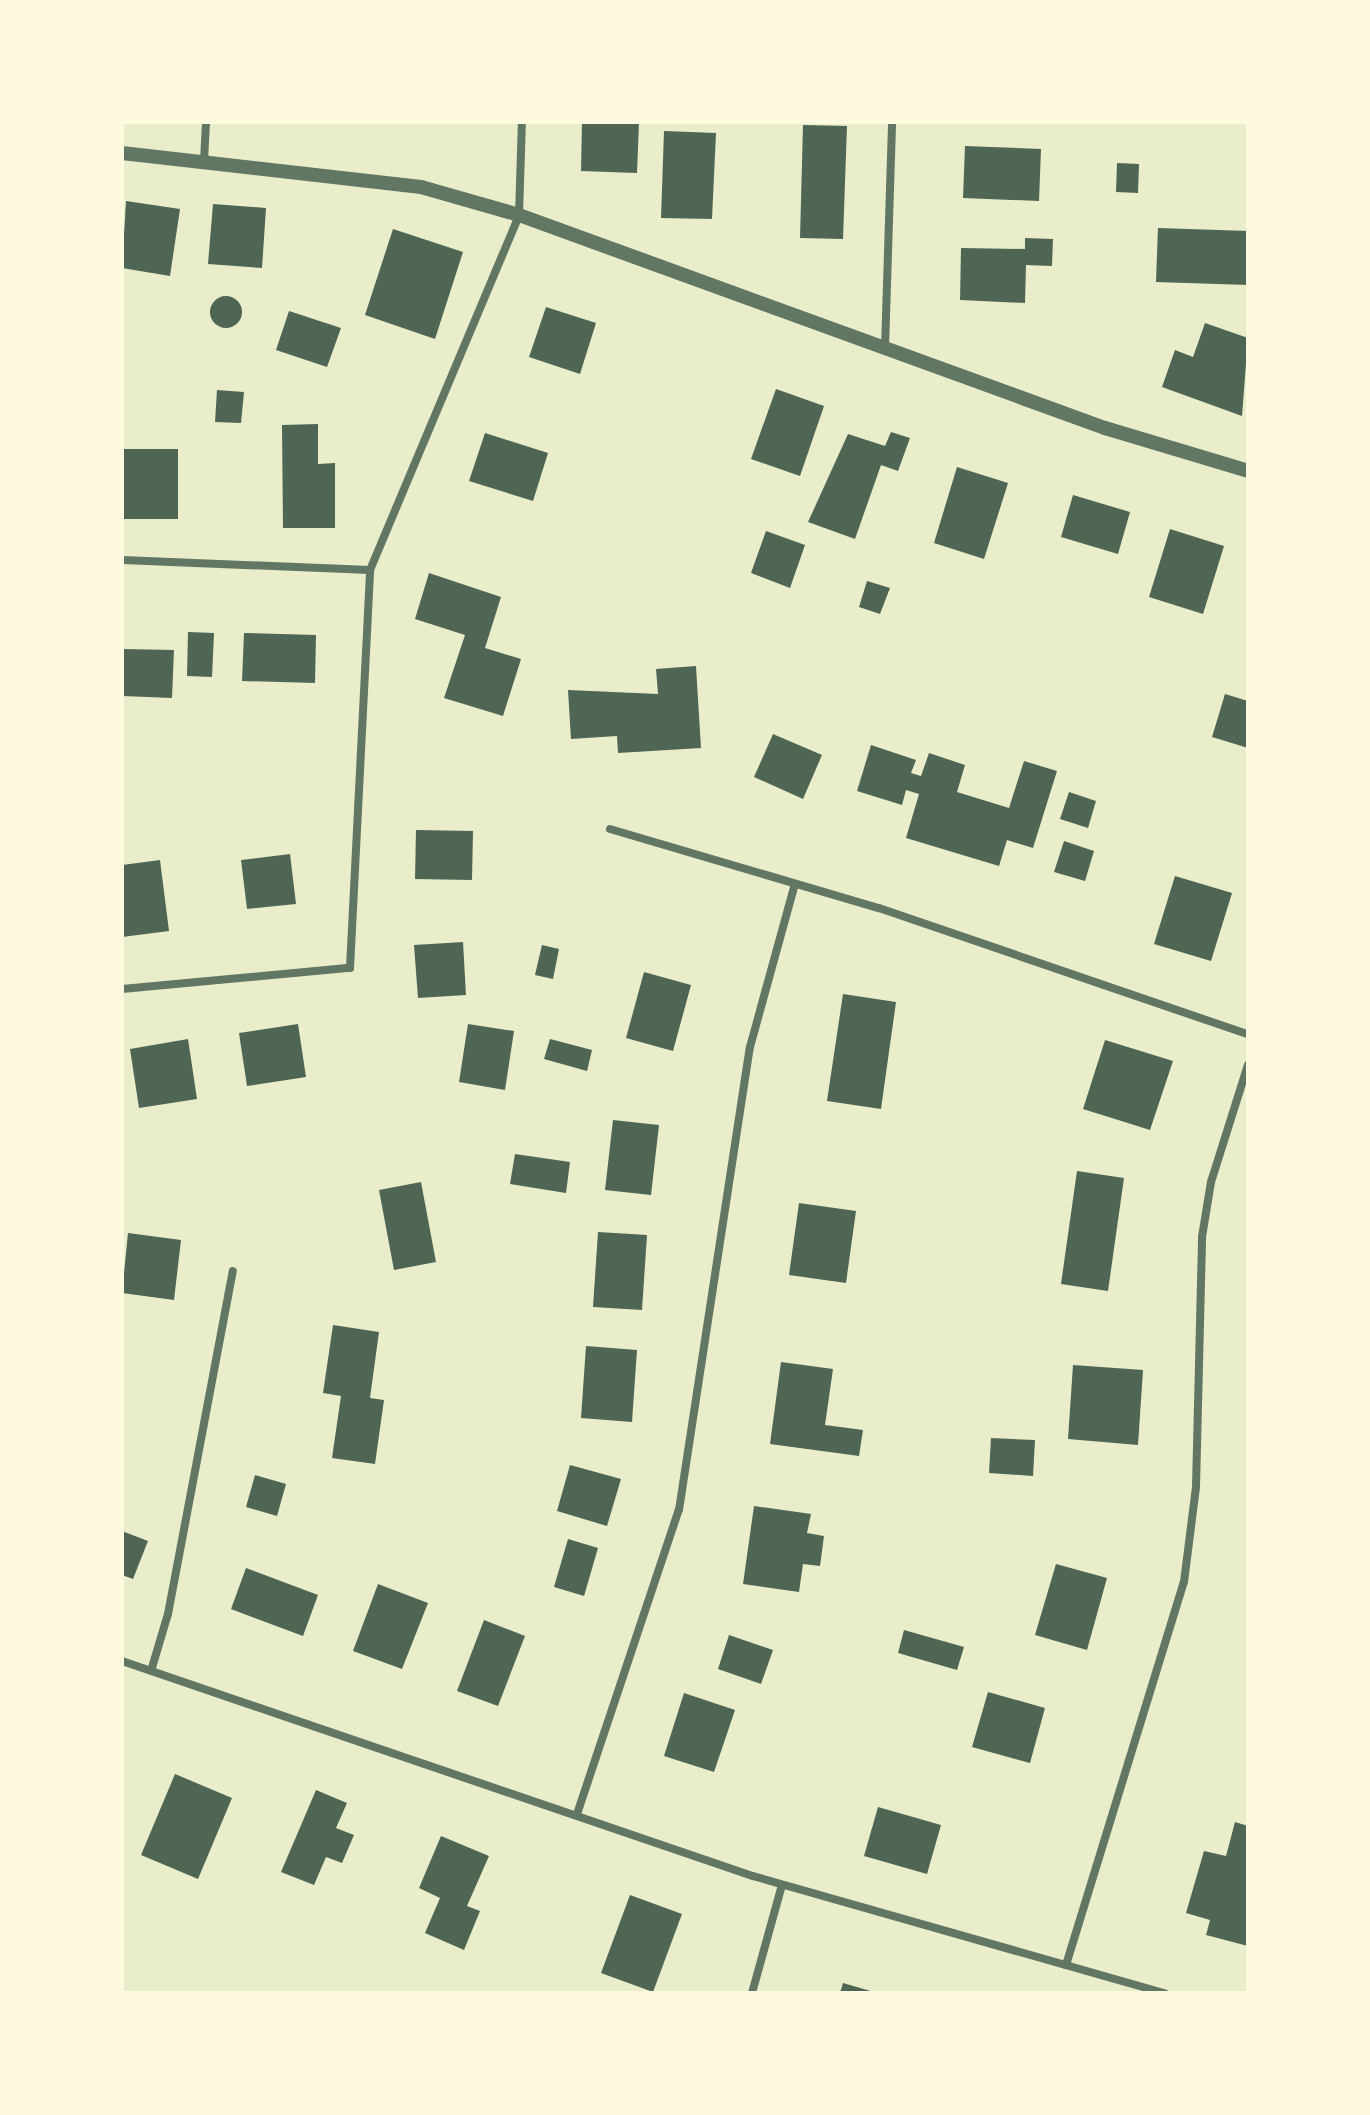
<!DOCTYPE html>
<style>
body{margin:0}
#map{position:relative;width:1370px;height:2115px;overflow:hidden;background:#e9edc9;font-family:"Fira Sans Condensed",sans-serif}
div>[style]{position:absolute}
.building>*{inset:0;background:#4f6655}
.round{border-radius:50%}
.minor>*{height:8px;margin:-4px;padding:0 4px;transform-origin:4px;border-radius:4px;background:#617663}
.tertiary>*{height:14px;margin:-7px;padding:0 7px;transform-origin:7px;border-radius:7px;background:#617663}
span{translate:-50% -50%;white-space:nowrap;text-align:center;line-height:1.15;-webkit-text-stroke:6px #fefae0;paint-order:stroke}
.frame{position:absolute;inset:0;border:124px solid #fefae0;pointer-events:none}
</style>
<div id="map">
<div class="building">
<div style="clip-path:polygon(582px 122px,639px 122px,637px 173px,581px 171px)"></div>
<div style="clip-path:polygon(803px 125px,847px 126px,843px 239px,800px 238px)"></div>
<div style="clip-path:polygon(664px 131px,716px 133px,712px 219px,661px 218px)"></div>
<div style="clip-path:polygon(965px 146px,1041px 149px,1039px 201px,963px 198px)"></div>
<div style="clip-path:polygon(1117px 163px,1139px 164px,1138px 193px,1116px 192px)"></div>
<div style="clip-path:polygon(126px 201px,180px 209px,170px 276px,122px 268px)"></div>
<div style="clip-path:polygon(213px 204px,266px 208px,262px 268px,208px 264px)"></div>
<div style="clip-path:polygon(1158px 228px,1248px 231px,1248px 285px,1156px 282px)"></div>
<div style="clip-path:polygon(393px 229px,463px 252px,435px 339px,365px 315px)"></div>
<div style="clip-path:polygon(1025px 238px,1053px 239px,1052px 266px,1026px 265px,1025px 303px,960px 300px,961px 248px,1025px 249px)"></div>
<div class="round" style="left:210px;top:296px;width:32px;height:32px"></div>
<div style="clip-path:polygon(546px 307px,596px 323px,580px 374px,529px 357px)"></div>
<div style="clip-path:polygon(289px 311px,341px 328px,327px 367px,276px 350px)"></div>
<div style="clip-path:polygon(1205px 323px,1248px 338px,1242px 416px,1162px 387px,1175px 350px,1193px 357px)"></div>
<div style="clip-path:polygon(776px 389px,824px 406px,800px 476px,751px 459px)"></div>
<div style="clip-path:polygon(217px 390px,244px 392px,241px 423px,215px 422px)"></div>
<div style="clip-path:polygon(318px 424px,318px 464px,335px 463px,335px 528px,283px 528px,282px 425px)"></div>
<div style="clip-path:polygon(891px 432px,910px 438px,898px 471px,881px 465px,855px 539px,808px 522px,848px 434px,885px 446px)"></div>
<div style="clip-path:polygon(485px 433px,548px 453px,533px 501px,469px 481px)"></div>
<div style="clip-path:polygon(122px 449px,178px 449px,178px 519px,122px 519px)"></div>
<div style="clip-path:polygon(957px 467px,1008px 483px,984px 559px,934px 543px)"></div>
<div style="clip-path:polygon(1073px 495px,1130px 512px,1118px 554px,1061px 537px)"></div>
<div style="clip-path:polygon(1170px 529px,1224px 546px,1203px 614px,1149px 597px)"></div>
<div style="clip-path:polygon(766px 531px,805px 545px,790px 588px,751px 573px)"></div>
<div style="clip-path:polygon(429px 573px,501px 597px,485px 648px,521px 659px,503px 716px,444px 698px,465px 635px,415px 619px)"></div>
<div style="clip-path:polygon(867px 581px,890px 588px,880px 614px,859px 607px)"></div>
<div style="clip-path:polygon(188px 632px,214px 633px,212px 677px,187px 676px)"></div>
<div style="clip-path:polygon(244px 633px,316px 635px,315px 683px,242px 681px)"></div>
<div style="clip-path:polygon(122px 649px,174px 650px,172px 698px,122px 696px)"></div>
<div style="clip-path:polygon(696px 666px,701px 748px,618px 753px,617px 736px,571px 739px,568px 690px,658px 694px,656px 669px)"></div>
<div style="clip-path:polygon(1225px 694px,1248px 701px,1248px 748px,1212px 737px)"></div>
<div style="clip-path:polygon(773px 734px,822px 755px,803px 799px,754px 777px)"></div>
<div style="clip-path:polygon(871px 745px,916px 760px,911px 773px,921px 776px,929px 753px,965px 765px,957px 792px,1009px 808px,1024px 761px,1057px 771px,1033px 848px,1007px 840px,999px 866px,906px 838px,919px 794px,906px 790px,902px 805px,857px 791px)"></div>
<div style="clip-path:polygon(1069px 792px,1096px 801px,1088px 828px,1060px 819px)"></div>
<div style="clip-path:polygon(416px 830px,473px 831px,472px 880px,415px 879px)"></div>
<div style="clip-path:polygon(1064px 841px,1094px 851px,1085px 881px,1054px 872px)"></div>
<div style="clip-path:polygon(290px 854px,296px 904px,247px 909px,241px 860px)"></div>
<div style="clip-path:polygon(160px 860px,169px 931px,122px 937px,122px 865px)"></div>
<div style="clip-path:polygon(1175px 876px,1232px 893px,1211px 961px,1154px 944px)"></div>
<div style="clip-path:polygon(463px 942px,466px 995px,418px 998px,414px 945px)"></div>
<div style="clip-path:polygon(542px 945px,559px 949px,553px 979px,535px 975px)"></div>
<div style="clip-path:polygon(644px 972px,691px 985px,673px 1051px,626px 1038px)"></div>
<div style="clip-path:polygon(843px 994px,896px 1002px,881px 1109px,827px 1101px)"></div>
<div style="clip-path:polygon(298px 1024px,306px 1077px,247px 1086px,239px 1033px)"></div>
<div style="clip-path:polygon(468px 1024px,514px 1031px,505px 1090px,459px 1082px)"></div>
<div style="clip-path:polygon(188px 1039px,197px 1099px,139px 1108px,130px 1049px)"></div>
<div style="clip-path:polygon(550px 1039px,592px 1050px,587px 1071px,544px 1059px)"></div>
<div style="clip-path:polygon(1105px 1040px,1173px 1061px,1150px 1130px,1083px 1109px)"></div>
<div style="clip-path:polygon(613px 1120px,659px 1125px,651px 1195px,605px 1190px)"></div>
<div style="clip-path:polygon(515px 1154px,570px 1162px,566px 1193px,510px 1184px)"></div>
<div style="clip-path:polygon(1077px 1171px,1124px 1178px,1108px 1291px,1061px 1284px)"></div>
<div style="clip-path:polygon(421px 1182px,436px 1262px,394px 1270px,379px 1190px)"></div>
<div style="clip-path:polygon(799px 1203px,856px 1211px,846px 1283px,789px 1275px)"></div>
<div style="clip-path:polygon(598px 1232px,647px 1235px,642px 1310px,593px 1307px)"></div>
<div style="clip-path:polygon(128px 1233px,181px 1240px,174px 1300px,122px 1293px)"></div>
<div style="clip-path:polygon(333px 1325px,379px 1332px,370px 1398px,384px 1400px,375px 1464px,332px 1458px,341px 1396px,323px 1393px)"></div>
<div style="clip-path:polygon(586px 1346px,637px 1350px,632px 1422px,581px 1418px)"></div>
<div style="clip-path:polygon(781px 1362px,833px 1369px,825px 1425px,863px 1430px,859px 1456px,770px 1444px)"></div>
<div style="clip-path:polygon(1073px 1365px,1143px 1370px,1138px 1445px,1068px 1439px)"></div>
<div style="clip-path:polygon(991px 1438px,1035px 1440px,1033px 1476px,989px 1473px)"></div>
<div style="clip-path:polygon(570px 1465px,621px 1479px,607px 1526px,557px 1511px)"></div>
<div style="clip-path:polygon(255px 1475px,286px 1484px,277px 1516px,246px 1507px)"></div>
<div style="clip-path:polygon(754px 1506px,811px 1514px,807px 1533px,824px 1536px,820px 1566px,803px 1564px,799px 1592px,743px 1584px)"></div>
<div style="clip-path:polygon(122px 1531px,148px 1541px,133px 1579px,122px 1575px)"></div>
<div style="clip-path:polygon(568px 1539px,598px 1548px,584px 1596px,554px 1587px)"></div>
<div style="clip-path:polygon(1056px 1564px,1107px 1578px,1087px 1650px,1035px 1635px)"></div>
<div style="clip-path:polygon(246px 1568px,318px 1595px,303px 1636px,231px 1609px)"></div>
<div style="clip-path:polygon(378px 1584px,428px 1603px,402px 1669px,353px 1651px)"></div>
<div style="clip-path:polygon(484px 1620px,525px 1636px,498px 1706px,457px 1691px)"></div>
<div style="clip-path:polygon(904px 1630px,964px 1647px,957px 1670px,898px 1653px)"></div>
<div style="clip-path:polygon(729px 1635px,773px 1650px,761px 1684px,718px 1669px)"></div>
<div style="clip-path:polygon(988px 1692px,1045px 1708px,1030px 1763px,972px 1747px)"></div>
<div style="clip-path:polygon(684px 1693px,735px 1710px,714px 1772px,664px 1756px)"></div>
<div style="clip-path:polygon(175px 1774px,232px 1798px,198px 1879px,141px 1855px)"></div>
<div style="clip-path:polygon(316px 1790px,347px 1803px,336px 1828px,354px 1835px,342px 1863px,326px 1857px,314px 1885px,281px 1872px)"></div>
<div style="clip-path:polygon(878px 1807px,941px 1825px,927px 1874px,864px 1856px)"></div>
<div style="clip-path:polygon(1235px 1822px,1248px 1826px,1248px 1946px,1206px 1935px,1210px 1920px,1186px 1913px,1204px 1851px,1226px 1856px)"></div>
<div style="clip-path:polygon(441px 1836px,489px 1856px,467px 1906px,480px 1911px,464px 1950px,425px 1933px,440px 1898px,419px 1888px)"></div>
<div style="clip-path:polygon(630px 1895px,682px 1914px,653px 1992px,601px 1973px)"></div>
<div style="clip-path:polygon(843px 1983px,874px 1992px,874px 1993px,840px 1993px)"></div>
</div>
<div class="minor">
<div style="left:204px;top:161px;width:39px;rotate:-87deg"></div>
<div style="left:885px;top:348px;width:226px;rotate:-88.2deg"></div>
<div style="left:122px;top:560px;width:248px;rotate:2.3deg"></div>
<div style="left:610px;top:829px;width:280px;rotate:16.4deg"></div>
<div style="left:879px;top:908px;width:390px;rotate:18.9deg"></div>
<div style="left:122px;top:989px;width:229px;rotate:-5.3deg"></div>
<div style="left:350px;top:968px;width:399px;rotate:-87.1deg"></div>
<div style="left:370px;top:570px;width:385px;rotate:-67.2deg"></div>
<div style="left:519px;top:215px;width:93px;rotate:-88.2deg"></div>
<div style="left:122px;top:1661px;width:667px;rotate:18.82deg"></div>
<div style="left:753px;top:1876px;width:428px;rotate:15.9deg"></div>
<div style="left:151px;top:1671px;width:59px;rotate:-73.4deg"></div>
<div style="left:168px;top:1614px;width:349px;rotate:-79.3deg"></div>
<div style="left:577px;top:1814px;width:321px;rotate:-71.5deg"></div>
<div style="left:679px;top:1510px;width:468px;rotate:-81.3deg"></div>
<div style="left:750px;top:1047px;width:169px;rotate:-74.6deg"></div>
<div style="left:1066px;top:1965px;width:401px;rotate:-72.9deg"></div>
<div style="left:1184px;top:1582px;width:96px;rotate:-82.8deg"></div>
<div style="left:1196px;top:1487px;width:250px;rotate:-88.6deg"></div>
<div style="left:1202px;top:1237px;width:56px;rotate:-80.7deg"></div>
<div style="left:1211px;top:1182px;width:123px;rotate:-72.5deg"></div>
<div style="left:752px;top:1993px;width:112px;rotate:-74.5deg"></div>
</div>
<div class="tertiary">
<div style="left:122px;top:153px;width:301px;rotate:6.5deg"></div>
<div style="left:421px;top:187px;width:102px;rotate:15.9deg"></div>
<div style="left:519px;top:215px;width:624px;rotate:19.98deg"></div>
<div style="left:1105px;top:428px;width:149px;rotate:16.7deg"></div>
</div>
<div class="frame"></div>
</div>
